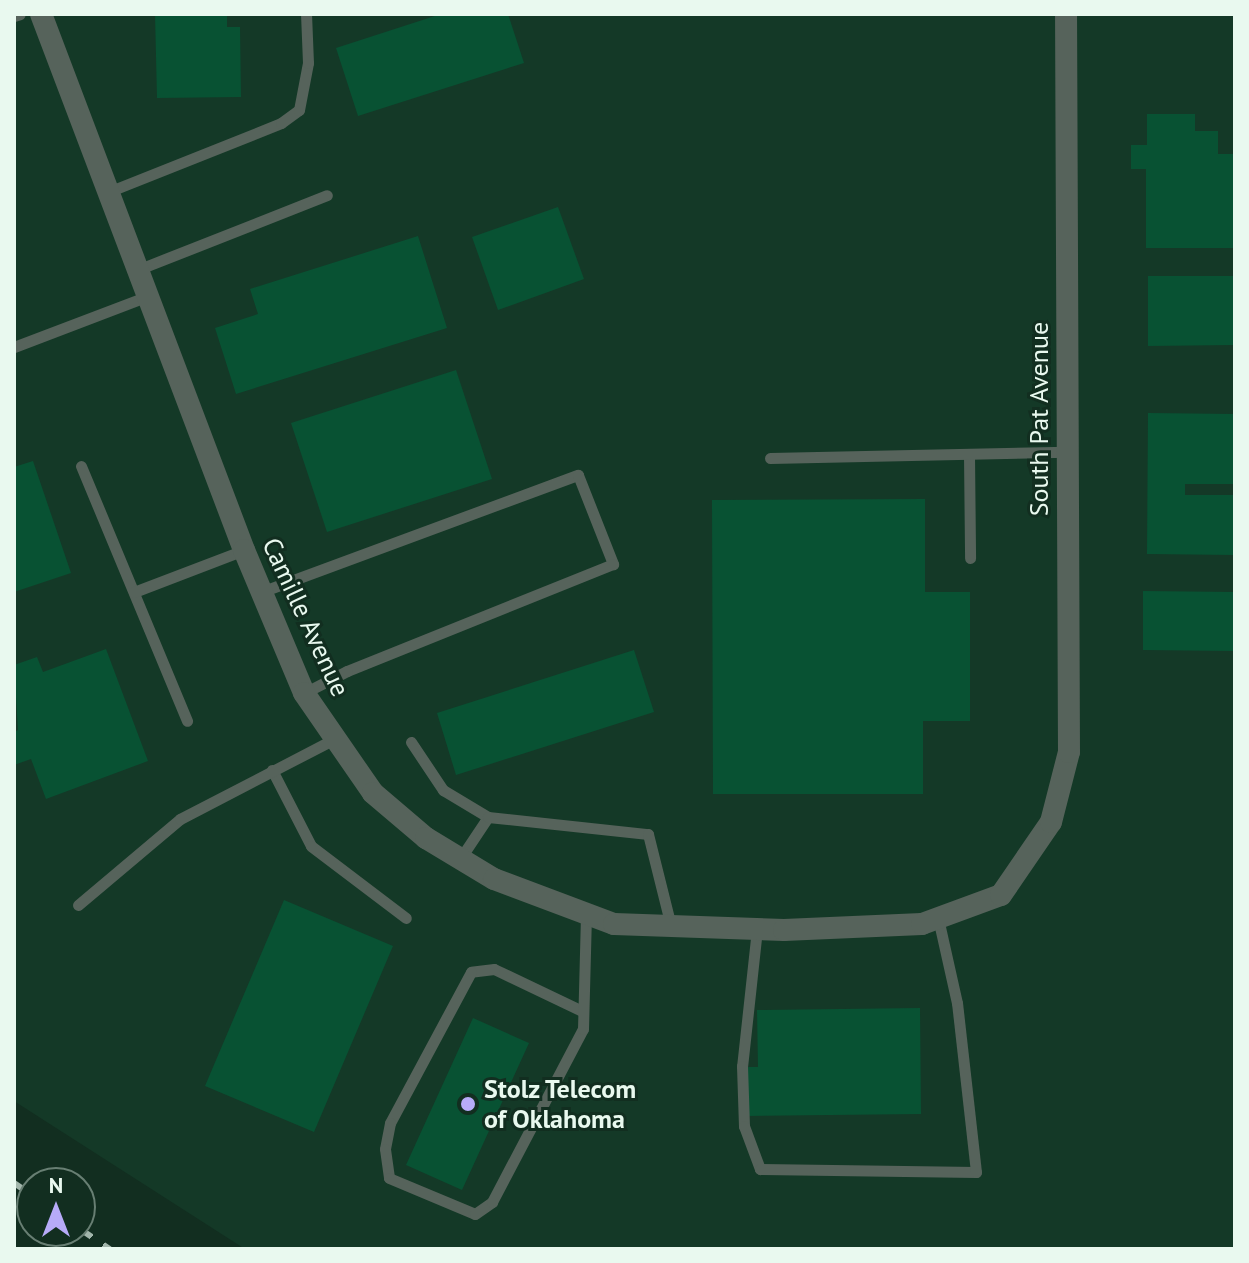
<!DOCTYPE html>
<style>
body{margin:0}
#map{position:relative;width:1249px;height:1263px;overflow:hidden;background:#122e20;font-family:"PT Sans",sans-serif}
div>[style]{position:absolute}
.built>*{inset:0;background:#143927}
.building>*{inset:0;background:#085233}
.lane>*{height:11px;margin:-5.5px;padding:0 5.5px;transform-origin:5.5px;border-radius:5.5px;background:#56635b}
.street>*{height:22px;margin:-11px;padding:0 11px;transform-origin:11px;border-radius:11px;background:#56635b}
.rail>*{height:6px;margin-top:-3px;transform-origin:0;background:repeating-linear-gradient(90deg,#a2b6ab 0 14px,transparent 0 28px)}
.dots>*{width:22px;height:22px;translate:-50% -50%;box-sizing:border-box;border:4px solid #122e20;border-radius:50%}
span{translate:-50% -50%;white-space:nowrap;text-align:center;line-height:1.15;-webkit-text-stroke:6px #122e20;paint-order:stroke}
.street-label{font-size:26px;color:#e9f9ef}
.poi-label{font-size:26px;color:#e9f9ef;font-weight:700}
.left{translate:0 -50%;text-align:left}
.frame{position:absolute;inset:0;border:16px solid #e9f9ef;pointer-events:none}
.north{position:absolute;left:16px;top:1167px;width:80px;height:80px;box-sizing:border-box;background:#122e20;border:2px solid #687f73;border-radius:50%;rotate:0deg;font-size:22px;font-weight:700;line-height:32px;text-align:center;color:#e9f9ef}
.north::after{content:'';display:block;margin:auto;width:28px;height:36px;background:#b7abf8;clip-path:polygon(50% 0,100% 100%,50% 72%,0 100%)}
</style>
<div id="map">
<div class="built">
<div style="clip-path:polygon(14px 14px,1235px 14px,1235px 1249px,245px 1249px,14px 1101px)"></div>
</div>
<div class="building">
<div style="clip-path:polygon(155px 14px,227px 14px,227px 27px,240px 27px,241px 97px,157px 98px)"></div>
<div style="clip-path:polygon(441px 14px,508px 14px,524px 63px,358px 116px,336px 48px)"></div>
<div style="clip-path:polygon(1147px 114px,1195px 114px,1195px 131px,1218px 131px,1218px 154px,1235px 154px,1235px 248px,1146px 248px,1146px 169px,1131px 169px,1131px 145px,1147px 145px)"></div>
<div style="clip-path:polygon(558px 207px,584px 279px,498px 310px,472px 237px)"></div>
<div style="clip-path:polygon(418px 236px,447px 328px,236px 394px,215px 328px,258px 314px,250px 289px)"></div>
<div style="clip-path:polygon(1148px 276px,1235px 276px,1235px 345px,1148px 346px)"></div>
<div style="clip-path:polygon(456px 370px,492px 479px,327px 532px,291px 423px)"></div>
<div style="clip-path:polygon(1148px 413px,1235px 414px,1235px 484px,1185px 484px,1185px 495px,1235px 495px,1235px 555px,1147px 554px)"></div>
<div style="clip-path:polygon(33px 461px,71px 573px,14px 592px,14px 467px)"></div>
<div style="clip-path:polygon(925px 499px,925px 592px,970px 592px,970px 721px,923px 721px,923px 794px,713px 794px,712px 500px)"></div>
<div style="clip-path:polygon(1143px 591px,1235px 592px,1235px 651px,1143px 650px)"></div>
<div style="clip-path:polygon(106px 649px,148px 761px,46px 799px,31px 759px,14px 765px,14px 732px,18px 730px,14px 665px,37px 657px,43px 672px)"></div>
<div style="clip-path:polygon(634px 650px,654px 712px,456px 775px,437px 713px)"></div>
<div style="clip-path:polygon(284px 900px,393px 946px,314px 1132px,205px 1086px)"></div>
<div style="clip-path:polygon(920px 1008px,921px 1114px,745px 1116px,744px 1067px,758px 1067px,757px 1010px)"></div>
<div style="clip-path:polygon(473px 1018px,529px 1043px,462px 1190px,406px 1165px)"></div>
</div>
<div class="lane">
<div style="left:14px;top:16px;width:6px;rotate:-18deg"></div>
<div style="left:108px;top:192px;width:186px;rotate:-21.7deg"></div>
<div style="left:281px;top:123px;width:22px;rotate:-36deg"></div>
<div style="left:299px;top:110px;width:48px;rotate:-79.2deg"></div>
<div style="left:308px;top:63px;width:49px;rotate:-92.3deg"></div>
<div style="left:137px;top:270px;width:204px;rotate:-21.5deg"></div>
<div style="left:14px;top:347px;width:143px;rotate:-20.8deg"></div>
<div style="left:969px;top:455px;width:103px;rotate:89.4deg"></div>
<div style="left:770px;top:458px;width:297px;rotate:-1.2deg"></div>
<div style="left:81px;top:466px;width:276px;rotate:67.4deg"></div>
<div style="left:134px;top:592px;width:118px;rotate:-20.9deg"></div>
<div style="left:261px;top:592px;width:338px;rotate:-20.3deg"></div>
<div style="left:578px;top:475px;width:96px;rotate:68.5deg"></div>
<div style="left:613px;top:564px;width:287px;rotate:158.1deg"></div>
<div style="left:347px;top:671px;width:48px;rotate:152.9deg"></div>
<div style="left:411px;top:742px;width:58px;rotate:56.3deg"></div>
<div style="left:443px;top:790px;width:52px;rotate:31deg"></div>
<div style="left:488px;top:817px;width:50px;rotate:123.7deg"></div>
<div style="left:272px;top:770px;width:85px;rotate:62.8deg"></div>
<div style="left:311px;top:846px;width:119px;rotate:37.2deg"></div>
<div style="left:488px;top:817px;width:161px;rotate:6.1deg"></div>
<div style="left:648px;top:834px;width:95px;rotate:76deg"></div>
<div style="left:78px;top:905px;width:133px;rotate:-40.1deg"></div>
<div style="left:180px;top:819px;width:176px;rotate:-27.4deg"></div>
<div style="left:757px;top:929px;width:138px;rotate:96.2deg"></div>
<div style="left:742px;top:1066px;width:60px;rotate:88.1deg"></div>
<div style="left:744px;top:1126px;width:46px;rotate:69.6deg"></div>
<div style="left:760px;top:1169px;width:216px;rotate:0.8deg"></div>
<div style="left:976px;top:1172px;width:170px;rotate:-96.4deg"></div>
<div style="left:957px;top:1003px;width:87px;rotate:-102.6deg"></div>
<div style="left:580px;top:1010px;width:95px;rotate:-154.5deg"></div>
<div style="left:494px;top:969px;width:23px;rotate:173deg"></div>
<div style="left:471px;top:972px;width:171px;rotate:118.2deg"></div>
<div style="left:390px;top:1123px;width:26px;rotate:101deg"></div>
<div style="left:385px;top:1149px;width:29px;rotate:82deg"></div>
<div style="left:389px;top:1178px;width:93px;rotate:22.7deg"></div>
<div style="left:475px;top:1214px;width:21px;rotate:-35deg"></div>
<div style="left:492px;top:1202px;width:195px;rotate:-62.3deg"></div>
<div style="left:583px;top:1029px;width:114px;rotate:-88.5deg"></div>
</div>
<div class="street">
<div style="left:41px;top:14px;width:573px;rotate:69.26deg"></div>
<div style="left:244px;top:550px;width:155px;rotate:67.2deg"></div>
<div style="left:304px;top:693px;width:121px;rotate:55.4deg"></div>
<div style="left:373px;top:793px;width:70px;rotate:40.3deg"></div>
<div style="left:426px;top:838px;width:79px;rotate:31.1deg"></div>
<div style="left:494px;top:879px;width:128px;rotate:20.6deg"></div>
<div style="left:614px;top:924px;width:170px;rotate:2deg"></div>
<div style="left:784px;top:930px;width:138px;rotate:-2.5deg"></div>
<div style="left:922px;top:924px;width:84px;rotate:-20.2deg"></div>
<div style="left:1001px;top:895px;width:88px;rotate:-55.6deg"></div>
<div style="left:1051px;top:822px;width:72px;rotate:-75.6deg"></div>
<div style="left:1069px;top:752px;width:738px;rotate:-90.23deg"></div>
</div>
<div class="rail">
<div style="left:14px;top:1183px;width:22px;rotate:34deg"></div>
<div style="left:80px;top:1229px;width:36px;rotate:34deg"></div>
</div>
<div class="dots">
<div style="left:468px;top:1104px;background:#b7abf8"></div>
</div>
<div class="street-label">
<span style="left:1039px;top:419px;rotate:-90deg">South Pat Avenue</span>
<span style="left:306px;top:617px;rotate:65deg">Camille Avenue</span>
</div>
<div class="poi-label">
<span class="left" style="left:484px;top:1104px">Stolz Telecom<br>of Oklahoma</span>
</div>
<div class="frame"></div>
<div class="north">N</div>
</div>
